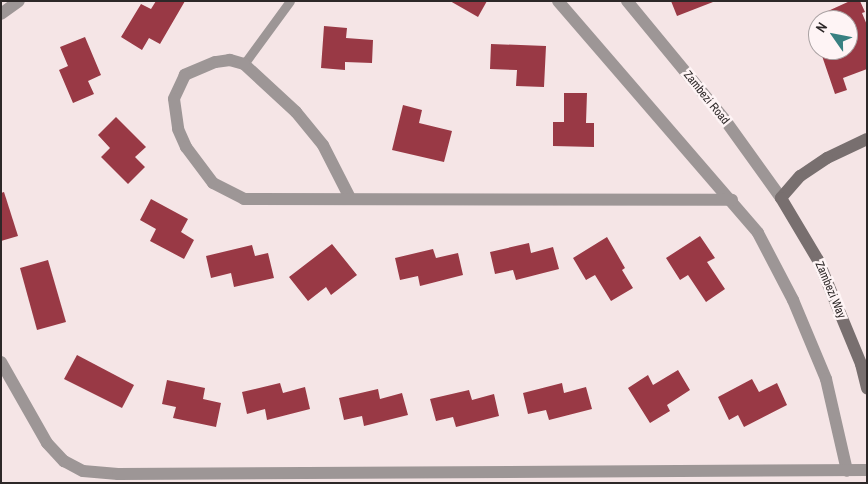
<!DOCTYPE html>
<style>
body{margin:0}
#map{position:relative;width:868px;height:484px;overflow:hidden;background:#f5e5e6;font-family:"Archivo Narrow",sans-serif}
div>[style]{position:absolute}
.building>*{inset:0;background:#993945}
.lane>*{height:9px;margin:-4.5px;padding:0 4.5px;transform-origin:4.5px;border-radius:4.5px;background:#9d9696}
.street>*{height:12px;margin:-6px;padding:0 6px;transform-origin:6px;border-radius:6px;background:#9d9696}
.secondary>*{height:12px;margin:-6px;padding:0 6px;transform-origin:6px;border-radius:6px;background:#786f6f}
span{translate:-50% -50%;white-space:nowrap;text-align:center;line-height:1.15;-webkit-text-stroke:5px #fef4f5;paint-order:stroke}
.street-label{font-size:12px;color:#2d2828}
.frame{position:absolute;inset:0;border:2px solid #2d2828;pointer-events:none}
.north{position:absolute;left:808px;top:10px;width:50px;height:50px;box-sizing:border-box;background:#fef4f5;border:1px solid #aaa2a3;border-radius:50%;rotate:303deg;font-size:14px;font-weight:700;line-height:20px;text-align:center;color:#2d2828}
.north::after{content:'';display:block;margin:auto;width:18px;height:22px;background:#388081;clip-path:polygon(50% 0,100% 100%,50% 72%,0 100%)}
</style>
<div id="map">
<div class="building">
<div style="clip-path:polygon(156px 1px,185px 1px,160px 44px,149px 38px,142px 50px,121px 37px,141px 4px,151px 9px)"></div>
<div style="clip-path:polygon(450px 1px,487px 1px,478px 17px)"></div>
<div style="clip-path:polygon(671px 1px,713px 1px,713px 2px,677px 16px)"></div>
<div style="clip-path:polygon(850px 1px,860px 1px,865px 12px,862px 13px,867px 25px,867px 69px,843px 78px,847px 90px,835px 94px,820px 50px,848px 50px,848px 20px,831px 20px,828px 11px)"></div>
<div style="clip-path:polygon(324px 26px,347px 28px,346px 38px,373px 40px,372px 63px,345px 62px,345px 70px,321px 68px)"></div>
<div style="clip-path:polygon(85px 37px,101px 75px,88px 81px,94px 94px,73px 103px,59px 70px,68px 66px,60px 47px)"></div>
<div style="clip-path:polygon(491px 44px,546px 46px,544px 87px,516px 86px,517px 70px,490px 69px)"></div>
<div style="clip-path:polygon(564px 93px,587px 93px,586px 123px,594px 123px,594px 147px,553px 146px,553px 122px,564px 122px)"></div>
<div style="clip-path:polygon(403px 105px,422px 110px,419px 123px,452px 131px,444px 162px,392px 150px)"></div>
<div style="clip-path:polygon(116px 117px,146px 147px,135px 157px,145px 167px,128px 184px,101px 157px,110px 148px,98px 135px)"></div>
<div style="clip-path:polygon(4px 192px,18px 236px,1px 241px,1px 193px)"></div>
<div style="clip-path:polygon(151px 199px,188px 219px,181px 232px,194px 240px,184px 259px,150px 241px,156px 229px,140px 220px)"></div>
<div style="clip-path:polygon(700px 236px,715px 258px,707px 262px,725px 289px,706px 302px,688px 275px,680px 280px,666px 258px)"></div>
<div style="clip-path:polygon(607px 237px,625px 268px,622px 270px,633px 288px,611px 301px,595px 275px,586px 280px,573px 258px)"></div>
<div style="clip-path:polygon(529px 243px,531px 253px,553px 247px,559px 269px,516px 280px,513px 270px,495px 274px,490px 252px)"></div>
<div style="clip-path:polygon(332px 244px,357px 275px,331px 295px,326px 287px,308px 301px,289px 277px)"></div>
<div style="clip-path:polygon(252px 245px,255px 256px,268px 253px,274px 278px,234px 287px,231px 273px,211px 278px,206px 256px)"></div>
<div style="clip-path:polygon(433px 249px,436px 258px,458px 253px,463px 275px,420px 286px,418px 276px,400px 280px,395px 258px)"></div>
<div style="clip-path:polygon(48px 260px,66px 322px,37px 330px,20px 268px)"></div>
<div style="clip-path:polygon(77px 355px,134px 385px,122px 408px,64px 379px)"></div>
<div style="clip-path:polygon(678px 370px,690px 390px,667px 405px,670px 411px,650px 423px,628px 388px,648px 375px,653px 385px)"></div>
<div style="clip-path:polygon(752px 379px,759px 392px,777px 383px,787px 405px,744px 427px,738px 415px,729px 420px,718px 397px)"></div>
<div style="clip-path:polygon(167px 380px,205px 388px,203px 399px,221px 403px,216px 427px,173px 418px,176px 407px,162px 404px)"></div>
<div style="clip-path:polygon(280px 383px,283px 393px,305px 387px,310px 409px,267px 420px,265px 409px,247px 414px,242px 392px)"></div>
<div style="clip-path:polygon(562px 383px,564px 393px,586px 387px,592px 409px,549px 420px,546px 410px,528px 414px,523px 393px)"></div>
<div style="clip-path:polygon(378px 389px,380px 399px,402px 393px,408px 415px,364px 426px,362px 416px,344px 420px,339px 398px)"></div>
<div style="clip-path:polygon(469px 390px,472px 400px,494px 394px,499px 416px,456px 427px,453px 417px,436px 421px,430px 399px)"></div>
</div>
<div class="lane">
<div style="left:244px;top:64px;width:78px;rotate:-53.9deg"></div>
</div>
<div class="street">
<div style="left:558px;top:1px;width:306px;rotate:49.2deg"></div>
<div style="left:758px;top:233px;width:76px;rotate:62.4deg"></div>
<div style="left:793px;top:300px;width:86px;rotate:67.3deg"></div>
<div style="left:826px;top:379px;width:94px;rotate:77.1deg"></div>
<div style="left:627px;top:1px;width:154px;rotate:50.5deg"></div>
<div style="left:725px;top:120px;width:96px;rotate:54.3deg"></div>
<div style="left:1px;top:14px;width:22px;rotate:-36deg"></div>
<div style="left:350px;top:198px;width:59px;rotate:-117deg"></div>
<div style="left:323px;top:145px;width:43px;rotate:-129.3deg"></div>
<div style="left:296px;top:112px;width:71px;rotate:-137.3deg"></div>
<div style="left:244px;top:64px;width:15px;rotate:-164deg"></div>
<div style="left:230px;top:60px;width:15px;rotate:172deg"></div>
<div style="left:215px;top:62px;width:33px;rotate:157deg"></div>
<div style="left:185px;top:75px;width:26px;rotate:115deg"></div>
<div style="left:174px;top:99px;width:30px;rotate:82deg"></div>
<div style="left:178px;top:129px;width:20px;rotate:66deg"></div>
<div style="left:186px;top:147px;width:45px;rotate:53.1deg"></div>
<div style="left:213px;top:183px;width:35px;rotate:27deg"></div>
<div style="left:244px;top:199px;width:488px;rotate:0.1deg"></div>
<div style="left:1px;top:362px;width:93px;rotate:60.4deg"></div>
<div style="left:47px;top:443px;width:25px;rotate:47deg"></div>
<div style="left:64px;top:461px;width:21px;rotate:28deg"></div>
<div style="left:83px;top:471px;width:35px;rotate:5deg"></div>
<div style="left:118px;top:474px;width:749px;rotate:-0.31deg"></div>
</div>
<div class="secondary">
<div style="left:867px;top:139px;width:44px;rotate:154.6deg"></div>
<div style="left:827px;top:158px;width:32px;rotate:146deg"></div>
<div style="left:800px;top:176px;width:29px;rotate:131deg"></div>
<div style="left:781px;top:198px;width:72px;rotate:59.2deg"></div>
<div style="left:818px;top:260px;width:113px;rotate:67.5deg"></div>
<div style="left:861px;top:364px;width:25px;rotate:76deg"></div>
</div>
<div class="street-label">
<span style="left:706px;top:98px;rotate:51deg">Zambezi Road</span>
<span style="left:830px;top:290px;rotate:67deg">Zambezi Way</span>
</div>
<div class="frame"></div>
<div class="north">N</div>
</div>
